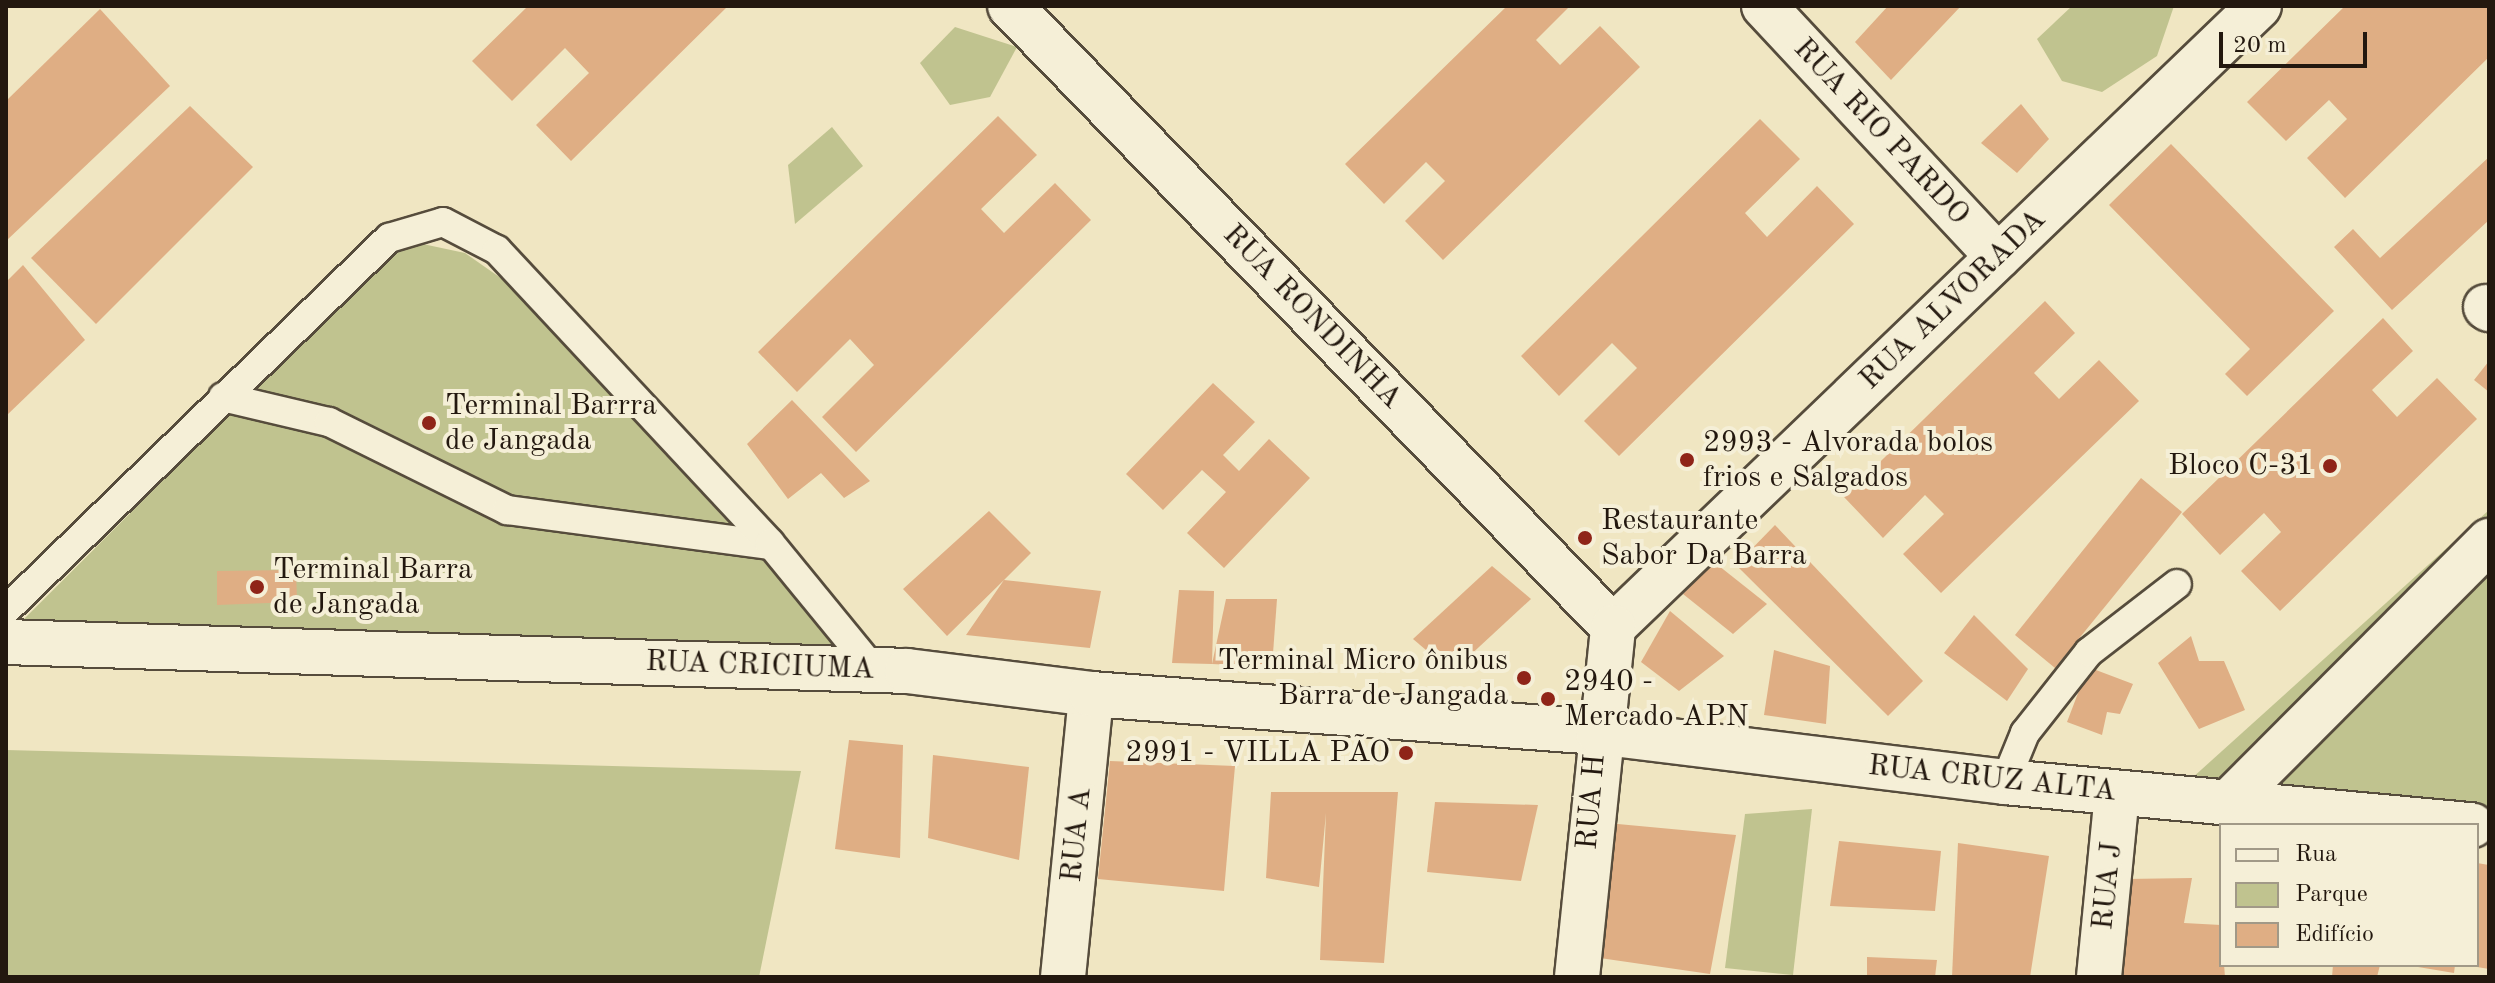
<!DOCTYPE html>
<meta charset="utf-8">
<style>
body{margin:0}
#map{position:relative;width:2495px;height:983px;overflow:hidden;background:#f0e6c2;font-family:"Old Standard TT",serif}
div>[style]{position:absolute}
.green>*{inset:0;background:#c0c38f}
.building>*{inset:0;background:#dfae84}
.roads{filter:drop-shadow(2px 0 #564c3c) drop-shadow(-2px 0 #564c3c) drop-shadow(0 2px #564c3c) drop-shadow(0 -2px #564c3c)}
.service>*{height:28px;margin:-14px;padding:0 14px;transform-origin:14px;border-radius:14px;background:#f5efd7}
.minor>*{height:44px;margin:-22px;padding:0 22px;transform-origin:22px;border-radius:22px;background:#f5efd7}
.secondary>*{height:44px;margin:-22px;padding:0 22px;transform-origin:22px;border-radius:22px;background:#f5efd7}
.dots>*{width:22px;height:22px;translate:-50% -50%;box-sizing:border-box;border:4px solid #f5efd7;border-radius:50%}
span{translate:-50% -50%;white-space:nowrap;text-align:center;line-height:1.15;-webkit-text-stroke:8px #f5efd7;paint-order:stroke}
.street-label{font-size:30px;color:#23180f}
.poi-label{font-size:30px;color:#23180f}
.left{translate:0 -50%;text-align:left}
.right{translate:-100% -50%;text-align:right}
.frame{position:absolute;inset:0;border:8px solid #23180f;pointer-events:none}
.legend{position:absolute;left:2219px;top:823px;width:260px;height:144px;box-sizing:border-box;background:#f5efd7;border:2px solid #a19987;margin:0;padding:10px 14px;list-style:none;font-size:24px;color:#23180f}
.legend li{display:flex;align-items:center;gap:16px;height:40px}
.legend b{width:40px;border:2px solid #a19987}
.scale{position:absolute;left:2219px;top:32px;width:148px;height:36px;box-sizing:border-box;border:4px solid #23180f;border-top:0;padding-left:10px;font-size:24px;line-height:28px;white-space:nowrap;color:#23180f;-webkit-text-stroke:6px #f5efd7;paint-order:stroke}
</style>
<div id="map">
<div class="green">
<div style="clip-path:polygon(2072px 6px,2174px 6px,2157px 56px,2102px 92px,2062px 81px,2037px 39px)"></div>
<div style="clip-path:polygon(955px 27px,1017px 47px,990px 97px,950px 105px,920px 63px)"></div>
<div style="clip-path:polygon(832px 127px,863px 166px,795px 224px,788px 165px)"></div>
<div style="clip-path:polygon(404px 240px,465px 253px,512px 286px,841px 646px,21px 622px)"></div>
<div style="clip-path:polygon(2489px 510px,2489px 812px,2191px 779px)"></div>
<div style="clip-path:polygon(6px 750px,801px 771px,759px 977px,6px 977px)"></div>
<div style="clip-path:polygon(1812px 809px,1793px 975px,1725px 968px,1745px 814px)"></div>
</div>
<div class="building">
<div style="clip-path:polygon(528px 6px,728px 6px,571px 161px,536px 125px,589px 73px,565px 48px,512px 101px,472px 61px)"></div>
<div style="clip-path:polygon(1507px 6px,1570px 6px,1536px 40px,1560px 65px,1600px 26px,1640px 67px,1443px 260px,1405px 221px,1445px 181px,1426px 162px,1384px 204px,1345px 164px)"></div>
<div style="clip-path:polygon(1888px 6px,1961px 6px,1891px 80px,1855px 42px)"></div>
<div style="clip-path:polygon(2345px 6px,2489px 6px,2489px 57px,2345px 198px,2307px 158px,2347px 119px,2329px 100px,2286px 141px,2247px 102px)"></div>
<div style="clip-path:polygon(100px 9px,170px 86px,6px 241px,6px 101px)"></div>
<div style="clip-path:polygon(2021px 104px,2049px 139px,2017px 173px,1981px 143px)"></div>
<div style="clip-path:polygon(190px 106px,253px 167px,96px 324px,31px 258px)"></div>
<div style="clip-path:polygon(998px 116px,1037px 155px,981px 209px,1004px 233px,1055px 183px,1091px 220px,856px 452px,822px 417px,874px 365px,850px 339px,797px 392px,758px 352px)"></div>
<div style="clip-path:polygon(1760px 119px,1800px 159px,1745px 213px,1767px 237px,1817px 186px,1854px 224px,1619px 456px,1584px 421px,1637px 368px,1612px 343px,1559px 396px,1521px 356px)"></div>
<div style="clip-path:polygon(2171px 144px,2334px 311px,2247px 396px,2225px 374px,2250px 349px,2109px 205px)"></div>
<div style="clip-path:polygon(2489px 157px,2489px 220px,2392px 310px,2334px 247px,2353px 229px,2380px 258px)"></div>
<div style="clip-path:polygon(23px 265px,85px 340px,6px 416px,6px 282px)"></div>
<div style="clip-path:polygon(2045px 301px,2075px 333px,2034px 373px,2059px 399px,2099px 360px,2139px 401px,1941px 593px,1903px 554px,1944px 514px,1925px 495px,1883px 538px,1844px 497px)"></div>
<div style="clip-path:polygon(2383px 318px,2413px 351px,2372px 390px,2397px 417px,2437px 378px,2477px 419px,2280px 611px,2241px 571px,2281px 532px,2264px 513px,2220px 555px,2182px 514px)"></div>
<div style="clip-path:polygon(2489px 361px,2489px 392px,2474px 380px)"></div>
<div style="clip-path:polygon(1213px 383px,1255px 422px,1223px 455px,1239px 471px,1269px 439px,1310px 478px,1224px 568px,1187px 533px,1226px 492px,1202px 470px,1163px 510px,1126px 474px)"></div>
<div style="clip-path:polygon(792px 400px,870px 481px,844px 498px,821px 473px,788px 499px,747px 444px)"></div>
<div style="clip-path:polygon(2141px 478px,2182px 512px,2055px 668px,2015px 635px)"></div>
<div style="clip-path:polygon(989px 511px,1031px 553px,1004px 580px,1101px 591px,1090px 648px,966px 635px,1004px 580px,947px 636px,903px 589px)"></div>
<div style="clip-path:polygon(1775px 525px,1923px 681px,1888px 716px,1736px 565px)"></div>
<div style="clip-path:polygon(1714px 562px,1767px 604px,1733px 634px,1683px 594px)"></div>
<div style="clip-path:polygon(1492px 566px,1531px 599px,1452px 672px,1413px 639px)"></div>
<div style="clip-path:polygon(296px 570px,297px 602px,217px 605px,217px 571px)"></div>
<div style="clip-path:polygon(1179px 590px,1214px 591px,1212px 664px,1172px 663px)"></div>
<div style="clip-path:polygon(1226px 599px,1277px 599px,1272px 667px,1212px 664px)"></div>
<div style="clip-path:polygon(1670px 611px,1724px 656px,1679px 691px,1641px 662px)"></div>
<div style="clip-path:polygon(1974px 615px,2028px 669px,2007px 701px,1944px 653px)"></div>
<div style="clip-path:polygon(2191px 636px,2199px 661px,2224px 661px,2245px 710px,2199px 729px,2158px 663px)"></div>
<div style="clip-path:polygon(1774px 650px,1830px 666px,1826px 724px,1764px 715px)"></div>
<div style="clip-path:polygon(2088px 667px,2133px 684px,2120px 714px,2107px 712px,2102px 735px,2067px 722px)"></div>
<div style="clip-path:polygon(849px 740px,903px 745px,900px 858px,835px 849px)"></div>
<div style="clip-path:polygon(933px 755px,1029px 767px,1019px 860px,928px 838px)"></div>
<div style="clip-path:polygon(1110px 761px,1235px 766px,1224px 891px,1098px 879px)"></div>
<div style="clip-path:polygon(1271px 792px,1398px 792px,1384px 963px,1320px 960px,1326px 813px,1319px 887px,1266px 878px)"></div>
<div style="clip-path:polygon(1435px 802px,1538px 805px,1521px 881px,1427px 872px)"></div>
<div style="clip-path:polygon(1607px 823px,1736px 835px,1710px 974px,1593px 957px)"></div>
<div style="clip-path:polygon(1839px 841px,1941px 851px,1935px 911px,1830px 906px)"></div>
<div style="clip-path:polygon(1958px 843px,2049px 856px,2030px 977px,1952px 977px)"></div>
<div style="clip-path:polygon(2477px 863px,2489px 865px,2489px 969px,2477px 967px)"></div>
<div style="clip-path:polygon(2192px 878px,2184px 923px,2221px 925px,2225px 977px,2118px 977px,2126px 879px)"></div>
<div style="clip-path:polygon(1867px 957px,1937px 960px,1935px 977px,1867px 977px)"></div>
<div style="clip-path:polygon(2333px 965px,2380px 965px,2377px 977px,2332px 977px)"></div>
<div style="clip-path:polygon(2406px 965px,2455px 965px,2454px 973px)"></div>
</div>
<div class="roads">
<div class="service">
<div style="left:223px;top:397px;width:109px;rotate:13.3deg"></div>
<div style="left:329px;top:422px;width:199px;rotate:26.3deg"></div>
<div style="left:507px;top:510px;width:265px;rotate:7.6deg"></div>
<div style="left:6px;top:610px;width:534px;rotate:-44.17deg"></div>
<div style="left:389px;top:238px;width:56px;rotate:-16.5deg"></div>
<div style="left:443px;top:222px;width:61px;rotate:27.4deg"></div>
<div style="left:497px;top:250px;width:400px;rotate:47deg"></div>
<div style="left:770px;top:543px;width:164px;rotate:50.7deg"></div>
<div style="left:2005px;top:782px;width:53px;rotate:-67.8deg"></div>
<div style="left:2025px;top:733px;width:103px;rotate:-51.7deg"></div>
<div style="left:2089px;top:652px;width:111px;rotate:-37.7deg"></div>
</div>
<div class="minor">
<div style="left:1010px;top:6px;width:866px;rotate:45.84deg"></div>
<div style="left:1764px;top:6px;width:343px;rotate:47deg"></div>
<div style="left:2486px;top:307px;width:4px;rotate:34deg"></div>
<div style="left:1613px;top:627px;width:896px;rotate:-43.87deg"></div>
<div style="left:2231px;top:800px;width:366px;rotate:-45.1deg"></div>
<div style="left:1063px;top:977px;width:284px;rotate:-84.3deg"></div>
<div style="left:1577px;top:977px;width:352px;rotate:-84.1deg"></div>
<div style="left:2099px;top:977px;width:184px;rotate:-84.4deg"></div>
</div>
<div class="secondary">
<div style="left:6px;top:642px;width:901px;rotate:1.84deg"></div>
<div style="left:907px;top:671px;width:185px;rotate:7.1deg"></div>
<div style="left:1091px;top:694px;width:508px;rotate:4.29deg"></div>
<div style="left:1598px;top:732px;width:410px;rotate:7deg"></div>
<div style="left:2005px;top:782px;width:469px;rotate:5.3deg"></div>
</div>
</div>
<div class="dots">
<div style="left:429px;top:423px;background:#8f2418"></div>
<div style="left:1687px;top:460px;background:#8f2418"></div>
<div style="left:2330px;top:466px;background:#8f2418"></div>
<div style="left:1585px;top:538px;background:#8f2418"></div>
<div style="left:257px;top:587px;background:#8f2418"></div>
<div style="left:1524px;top:678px;background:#8f2418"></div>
<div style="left:1548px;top:699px;background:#8f2418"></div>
<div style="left:1406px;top:753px;background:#8f2418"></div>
</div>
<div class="street-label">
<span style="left:1881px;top:132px;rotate:47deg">RUA RIO PARDO</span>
<span style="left:1953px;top:300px;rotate:-44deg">RUA ALVORADA</span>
<span style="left:1312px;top:317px;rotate:46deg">RUA RONDINHA</span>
<span style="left:760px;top:666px;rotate:2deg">RUA CRICIUMA</span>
<span style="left:1992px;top:779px;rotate:6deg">RUA CRUZ ALTA</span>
<span style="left:1592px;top:802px;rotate:-85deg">RUA H</span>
<span style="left:1077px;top:835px;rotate:-84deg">RUA A</span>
<span style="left:2108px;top:886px;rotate:-84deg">RUA J</span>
</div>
<div class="poi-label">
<span class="left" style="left:445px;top:423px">Terminal Barrra<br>de Jangada</span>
<span class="left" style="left:1703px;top:460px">2993 - Alvorada bolos<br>frios e Salgados</span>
<span class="right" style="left:2314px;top:466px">Bloco C-31</span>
<span class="left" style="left:1601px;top:538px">Restaurante<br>Sabor Da Barra</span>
<span class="left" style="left:273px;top:587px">Terminal Barra<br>de Jangada</span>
<span class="right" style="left:1508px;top:678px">Terminal Micro ônibus<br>Barra de Jangada</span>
<span class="left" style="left:1564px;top:699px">2940 -<br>Mercado APN</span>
<span class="right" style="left:1390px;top:753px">2991 - VILLA PÃO</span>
</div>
<div class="frame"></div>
<ul class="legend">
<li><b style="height:10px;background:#f5efd7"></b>Rua</li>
<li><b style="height:22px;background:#c0c38f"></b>Parque</li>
<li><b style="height:22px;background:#dfae84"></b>Edifício</li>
</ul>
<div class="scale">20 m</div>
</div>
